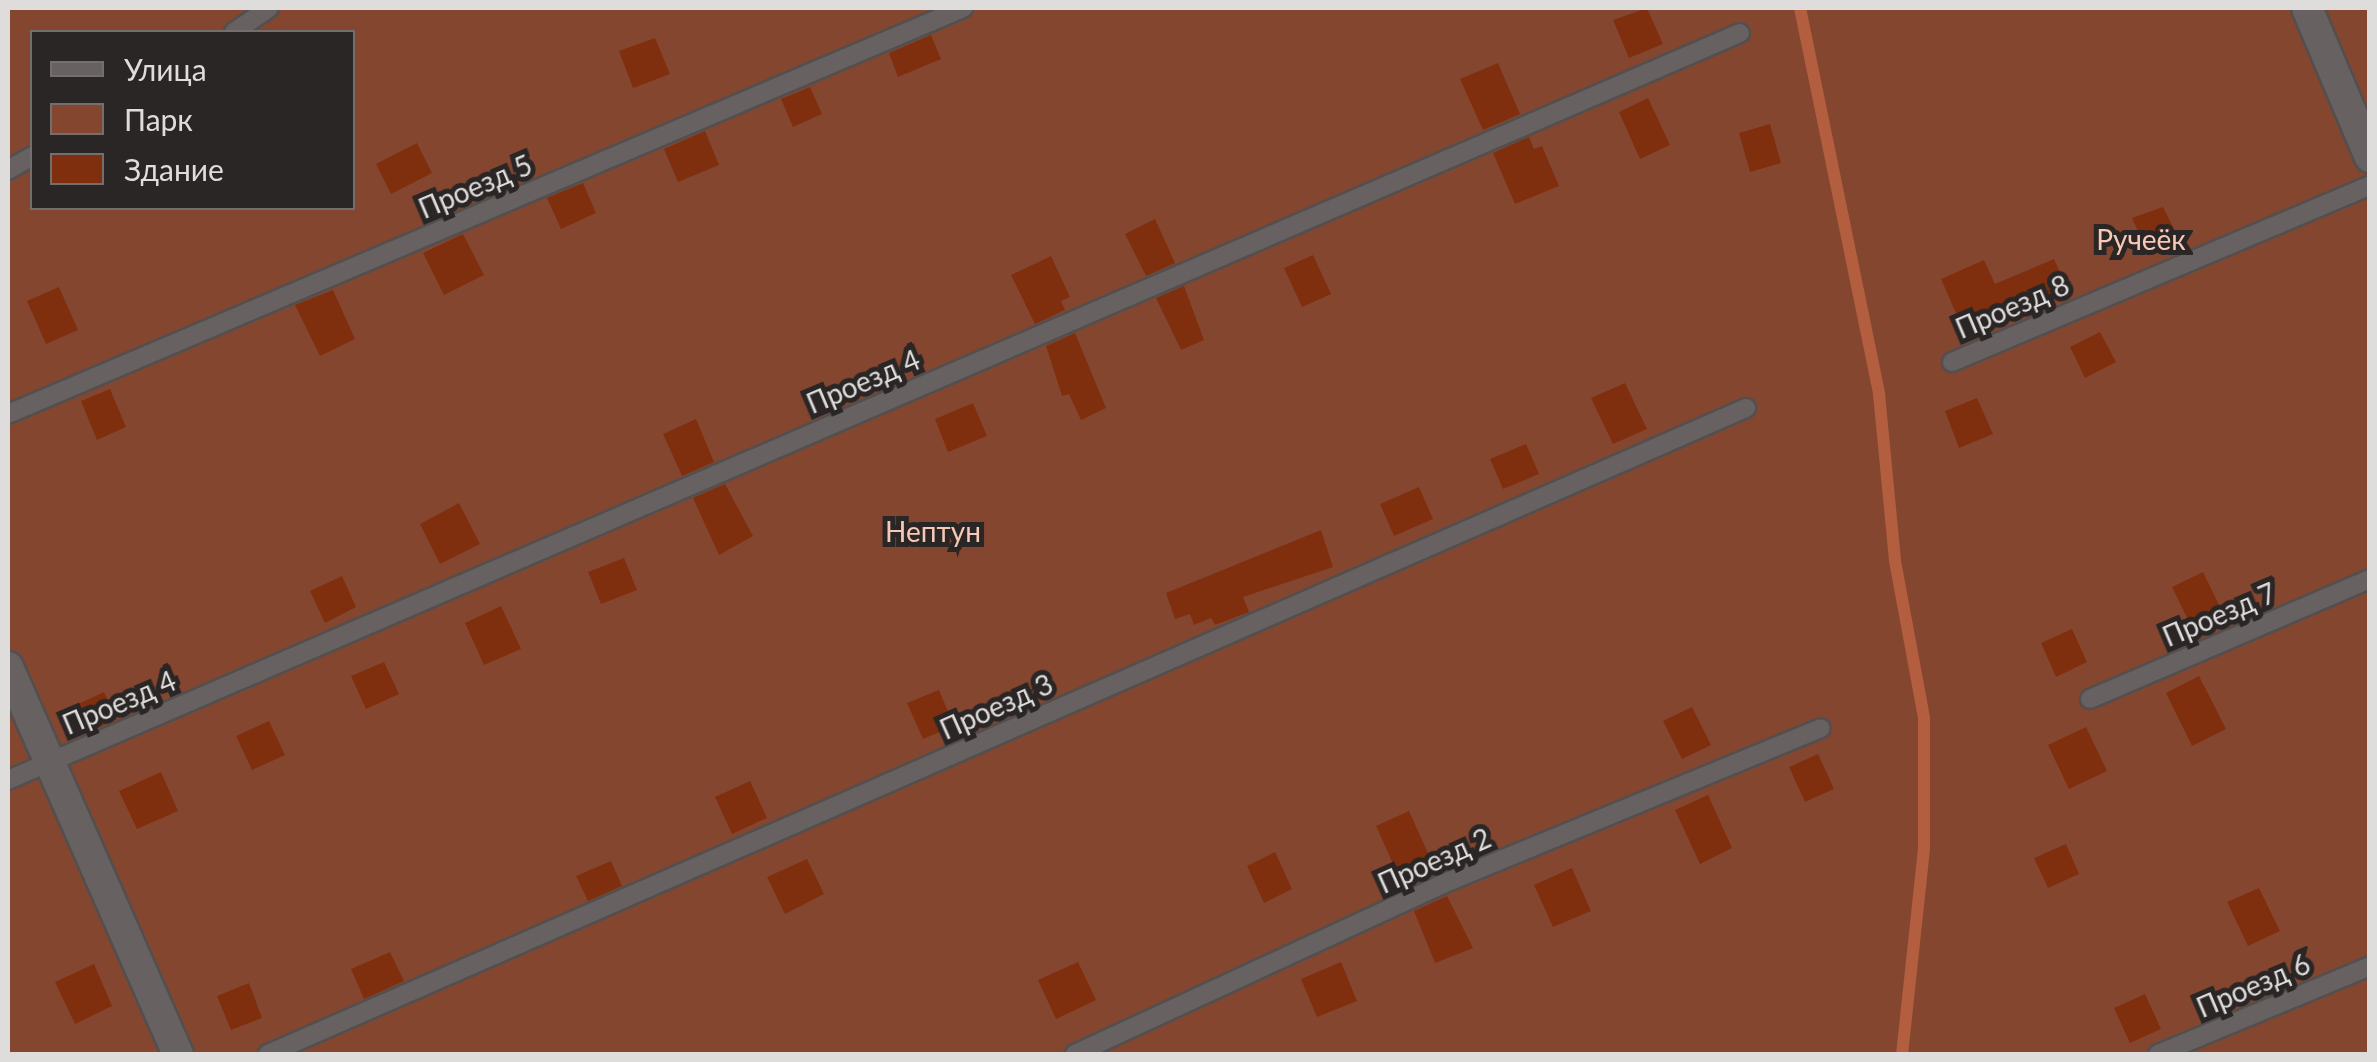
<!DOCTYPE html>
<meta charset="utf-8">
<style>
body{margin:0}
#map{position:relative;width:2377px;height:1062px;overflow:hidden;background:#34302f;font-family:Lato,sans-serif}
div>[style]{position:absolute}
.green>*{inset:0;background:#854630}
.stream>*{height:12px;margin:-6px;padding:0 6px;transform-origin:6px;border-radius:6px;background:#b45e40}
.building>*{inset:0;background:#802f0e}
.roads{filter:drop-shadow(2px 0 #534f4e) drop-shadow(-2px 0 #534f4e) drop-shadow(0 2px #534f4e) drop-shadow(0 -2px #534f4e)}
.lane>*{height:18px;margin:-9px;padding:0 9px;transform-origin:9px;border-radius:9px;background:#676261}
.street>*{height:30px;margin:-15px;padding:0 15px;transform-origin:15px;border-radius:15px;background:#676261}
span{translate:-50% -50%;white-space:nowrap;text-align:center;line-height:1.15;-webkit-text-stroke:10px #2a2625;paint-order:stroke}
.street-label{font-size:28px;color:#dfdcdc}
.park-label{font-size:28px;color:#f8c8b7}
.frame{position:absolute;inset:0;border:10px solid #dfdcdc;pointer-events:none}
.legend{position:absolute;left:30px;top:30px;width:325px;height:180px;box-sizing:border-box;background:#2a2625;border:2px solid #726f6e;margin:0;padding:12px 18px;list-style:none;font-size:30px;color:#dfdcdc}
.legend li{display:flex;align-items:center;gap:20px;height:50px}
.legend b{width:50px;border:2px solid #726f6e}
</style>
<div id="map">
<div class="green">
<div style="clip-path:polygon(evenodd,8px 8px,2369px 8px,2369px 1054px,8px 1054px,8px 8px,32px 32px,352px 32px,352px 208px,32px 208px,32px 32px)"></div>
</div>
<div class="stream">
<div style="left:1800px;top:8px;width:394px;rotate:78.4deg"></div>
<div style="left:1879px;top:394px;width:168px;rotate:84.5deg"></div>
<div style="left:1895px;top:561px;width:160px;rotate:79.5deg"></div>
<div style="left:1924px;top:718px;width:131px;rotate:90deg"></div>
<div style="left:1924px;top:849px;width:206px;rotate:96.1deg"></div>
</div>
<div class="building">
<div style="clip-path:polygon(1647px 8px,1663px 44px,1629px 58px,1613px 20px)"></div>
<div style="clip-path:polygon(931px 35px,941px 59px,898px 77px,889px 53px)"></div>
<div style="clip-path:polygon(655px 38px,670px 74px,633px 88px,619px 51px)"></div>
<div style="clip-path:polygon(1498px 63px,1520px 114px,1483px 130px,1460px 79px)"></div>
<div style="clip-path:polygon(810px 87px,822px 114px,793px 127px,781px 99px)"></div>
<div style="clip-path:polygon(1648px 98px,1670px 145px,1640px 159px,1619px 112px)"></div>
<div style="clip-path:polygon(1770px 124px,1781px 163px,1750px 172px,1739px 133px)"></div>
<div style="clip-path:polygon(705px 131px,719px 165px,678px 182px,664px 149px)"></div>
<div style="clip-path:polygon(1529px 137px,1534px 149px,1542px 146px,1559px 186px,1515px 204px,1493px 153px)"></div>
<div style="clip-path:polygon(417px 143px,432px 173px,391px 194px,376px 164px)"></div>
<div style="clip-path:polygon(583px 183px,596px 213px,561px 229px,547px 198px)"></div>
<div style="clip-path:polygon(2163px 207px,2179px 239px,2147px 251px,2132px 218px)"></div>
<div style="clip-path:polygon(1155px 219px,1175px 263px,1146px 276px,1125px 234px)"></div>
<div style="clip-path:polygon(463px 234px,484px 275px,444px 295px,423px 253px)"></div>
<div style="clip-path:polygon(1313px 255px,1331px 294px,1302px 307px,1284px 268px)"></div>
<div style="clip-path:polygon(1051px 256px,1070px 297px,1061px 301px,1065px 310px,1035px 324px,1011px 275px)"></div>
<div style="clip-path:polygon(2054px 259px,2067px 288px,1965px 334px,1941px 279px,1984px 260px,1995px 284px)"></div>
<div style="clip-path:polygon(1184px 286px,1204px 340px,1181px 350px,1156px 298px)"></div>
<div style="clip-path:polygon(59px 287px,78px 330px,46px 344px,27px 301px)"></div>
<div style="clip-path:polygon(333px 290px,355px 339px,320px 356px,295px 305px)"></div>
<div style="clip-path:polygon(2100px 332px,2116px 362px,2085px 378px,2070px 347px)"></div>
<div style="clip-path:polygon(1075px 333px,1106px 408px,1081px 420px,1069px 394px,1062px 396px,1046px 346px)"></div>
<div style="clip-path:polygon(1625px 383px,1647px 429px,1613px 444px,1591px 398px)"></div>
<div style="clip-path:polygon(110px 389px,126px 427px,97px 440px,81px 401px)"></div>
<div style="clip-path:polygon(1977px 398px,1993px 434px,1959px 448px,1945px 411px)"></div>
<div style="clip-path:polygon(973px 403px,987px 436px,948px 452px,935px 419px)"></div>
<div style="clip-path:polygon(696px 419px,714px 462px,682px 476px,663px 434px)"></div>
<div style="clip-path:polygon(1526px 444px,1539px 474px,1503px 489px,1490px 459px)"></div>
<div style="clip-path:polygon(725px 484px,753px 536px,719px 555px,693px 498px)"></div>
<div style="clip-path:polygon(1419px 487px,1433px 519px,1394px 536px,1380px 504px)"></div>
<div style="clip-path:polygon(459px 503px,480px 544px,440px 564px,420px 524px)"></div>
<div style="clip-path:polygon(1321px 530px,1333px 567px,1243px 597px,1249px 612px,1215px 625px,1211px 618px,1194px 625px,1190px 614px,1175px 619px,1166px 593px)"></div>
<div style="clip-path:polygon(624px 558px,637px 590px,601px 604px,588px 572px)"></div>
<div style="clip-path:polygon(2203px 572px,2222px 611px,2191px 626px,2172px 587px)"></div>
<div style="clip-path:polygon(342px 576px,356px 607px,325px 623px,310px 591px)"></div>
<div style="clip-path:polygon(501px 606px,521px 649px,484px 665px,465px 623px)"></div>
<div style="clip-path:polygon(2072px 629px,2087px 662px,2056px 677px,2041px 643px)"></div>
<div style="clip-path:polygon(384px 662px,399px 694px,366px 709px,351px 676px)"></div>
<div style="clip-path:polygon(2199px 676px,2226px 729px,2192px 746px,2166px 693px)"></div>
<div style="clip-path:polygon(939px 690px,954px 726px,923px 739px,907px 703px)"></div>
<div style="clip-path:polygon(104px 692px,117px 719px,86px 733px,74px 706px)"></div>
<div style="clip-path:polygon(1692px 707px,1711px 745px,1682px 759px,1663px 721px)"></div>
<div style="clip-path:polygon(269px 721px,285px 755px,252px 770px,236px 736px)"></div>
<div style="clip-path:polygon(2086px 727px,2107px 771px,2069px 789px,2048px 745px)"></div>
<div style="clip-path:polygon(1818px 754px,1834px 789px,1805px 802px,1789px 767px)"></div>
<div style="clip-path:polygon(161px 772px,178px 811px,137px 829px,119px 791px)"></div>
<div style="clip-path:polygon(750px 781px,767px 818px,732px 834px,715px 797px)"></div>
<div style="clip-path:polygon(1708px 795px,1732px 848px,1700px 864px,1675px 810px)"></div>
<div style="clip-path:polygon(1409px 811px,1437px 873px,1404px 888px,1376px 826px)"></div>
<div style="clip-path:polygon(2066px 844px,2079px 874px,2048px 888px,2034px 858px)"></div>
<div style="clip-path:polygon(1275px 852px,1292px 889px,1264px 903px,1247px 866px)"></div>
<div style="clip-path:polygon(807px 859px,824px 894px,785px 914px,767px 877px)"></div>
<div style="clip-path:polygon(611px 861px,622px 886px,588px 901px,576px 876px)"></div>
<div style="clip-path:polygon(1572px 868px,1591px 911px,1553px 927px,1534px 885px)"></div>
<div style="clip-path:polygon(2259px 888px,2280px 931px,2248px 946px,2227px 902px)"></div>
<div style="clip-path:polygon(1447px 896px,1473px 948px,1435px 963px,1414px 911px)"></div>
<div style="clip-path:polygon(390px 952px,404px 981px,364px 999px,351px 969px)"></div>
<div style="clip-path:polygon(1078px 962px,1096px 1000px,1056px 1019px,1038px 980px)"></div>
<div style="clip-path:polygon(1341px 962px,1357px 1001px,1317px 1017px,1301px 979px)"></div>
<div style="clip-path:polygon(94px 964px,112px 1006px,75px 1024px,55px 982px)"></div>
<div style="clip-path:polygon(249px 983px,262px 1018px,231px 1030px,217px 996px)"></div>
<div style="clip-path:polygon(2145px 994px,2161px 1029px,2130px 1043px,2114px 1008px)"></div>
</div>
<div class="roads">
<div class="lane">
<div style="left:234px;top:32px;width:42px;rotate:-34.4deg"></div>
<div style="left:8px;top:170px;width:28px;rotate:-30deg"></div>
<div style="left:1952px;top:362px;width:454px;rotate:-22.9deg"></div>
<div style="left:8px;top:414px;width:1038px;rotate:-23.03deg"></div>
<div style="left:2090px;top:699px;width:305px;rotate:-23.2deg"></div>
<div style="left:8px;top:780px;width:1886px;rotate:-23.33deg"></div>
<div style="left:268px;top:1054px;width:1613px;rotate:-23.61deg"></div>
<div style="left:1075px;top:1054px;width:413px;rotate:-24.8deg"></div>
<div style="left:1450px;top:881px;width:401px;rotate:-22.4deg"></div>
<div style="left:2158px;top:1054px;width:230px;rotate:-22.5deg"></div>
</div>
<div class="street">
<div style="left:2307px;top:8px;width:162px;rotate:67.1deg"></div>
<div style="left:8px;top:667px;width:423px;rotate:66.3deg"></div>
</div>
</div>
<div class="street-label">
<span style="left:475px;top:186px;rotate:-23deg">Проезд 5</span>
<span style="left:2012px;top:306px;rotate:-23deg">Проезд 8</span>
<span style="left:863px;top:381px;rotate:-23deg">Проезд 4</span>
<span style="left:2219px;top:614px;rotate:-23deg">Проезд 7</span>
<span style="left:119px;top:702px;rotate:-23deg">Проезд 4</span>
<span style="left:996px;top:706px;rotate:-24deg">Проезд 3</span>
<span style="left:1434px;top:860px;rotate:-24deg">Проезд 2</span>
<span style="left:2253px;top:985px;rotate:-23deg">Проезд 6</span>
</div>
<div class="park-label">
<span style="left:2141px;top:239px">Ручеёк</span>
<span style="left:933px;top:531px">Нептун</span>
</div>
<div class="frame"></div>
<ul class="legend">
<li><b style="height:12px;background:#676261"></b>Улица</li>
<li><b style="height:28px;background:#854630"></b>Парк</li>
<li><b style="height:28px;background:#802f0e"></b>Здание</li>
</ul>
</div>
